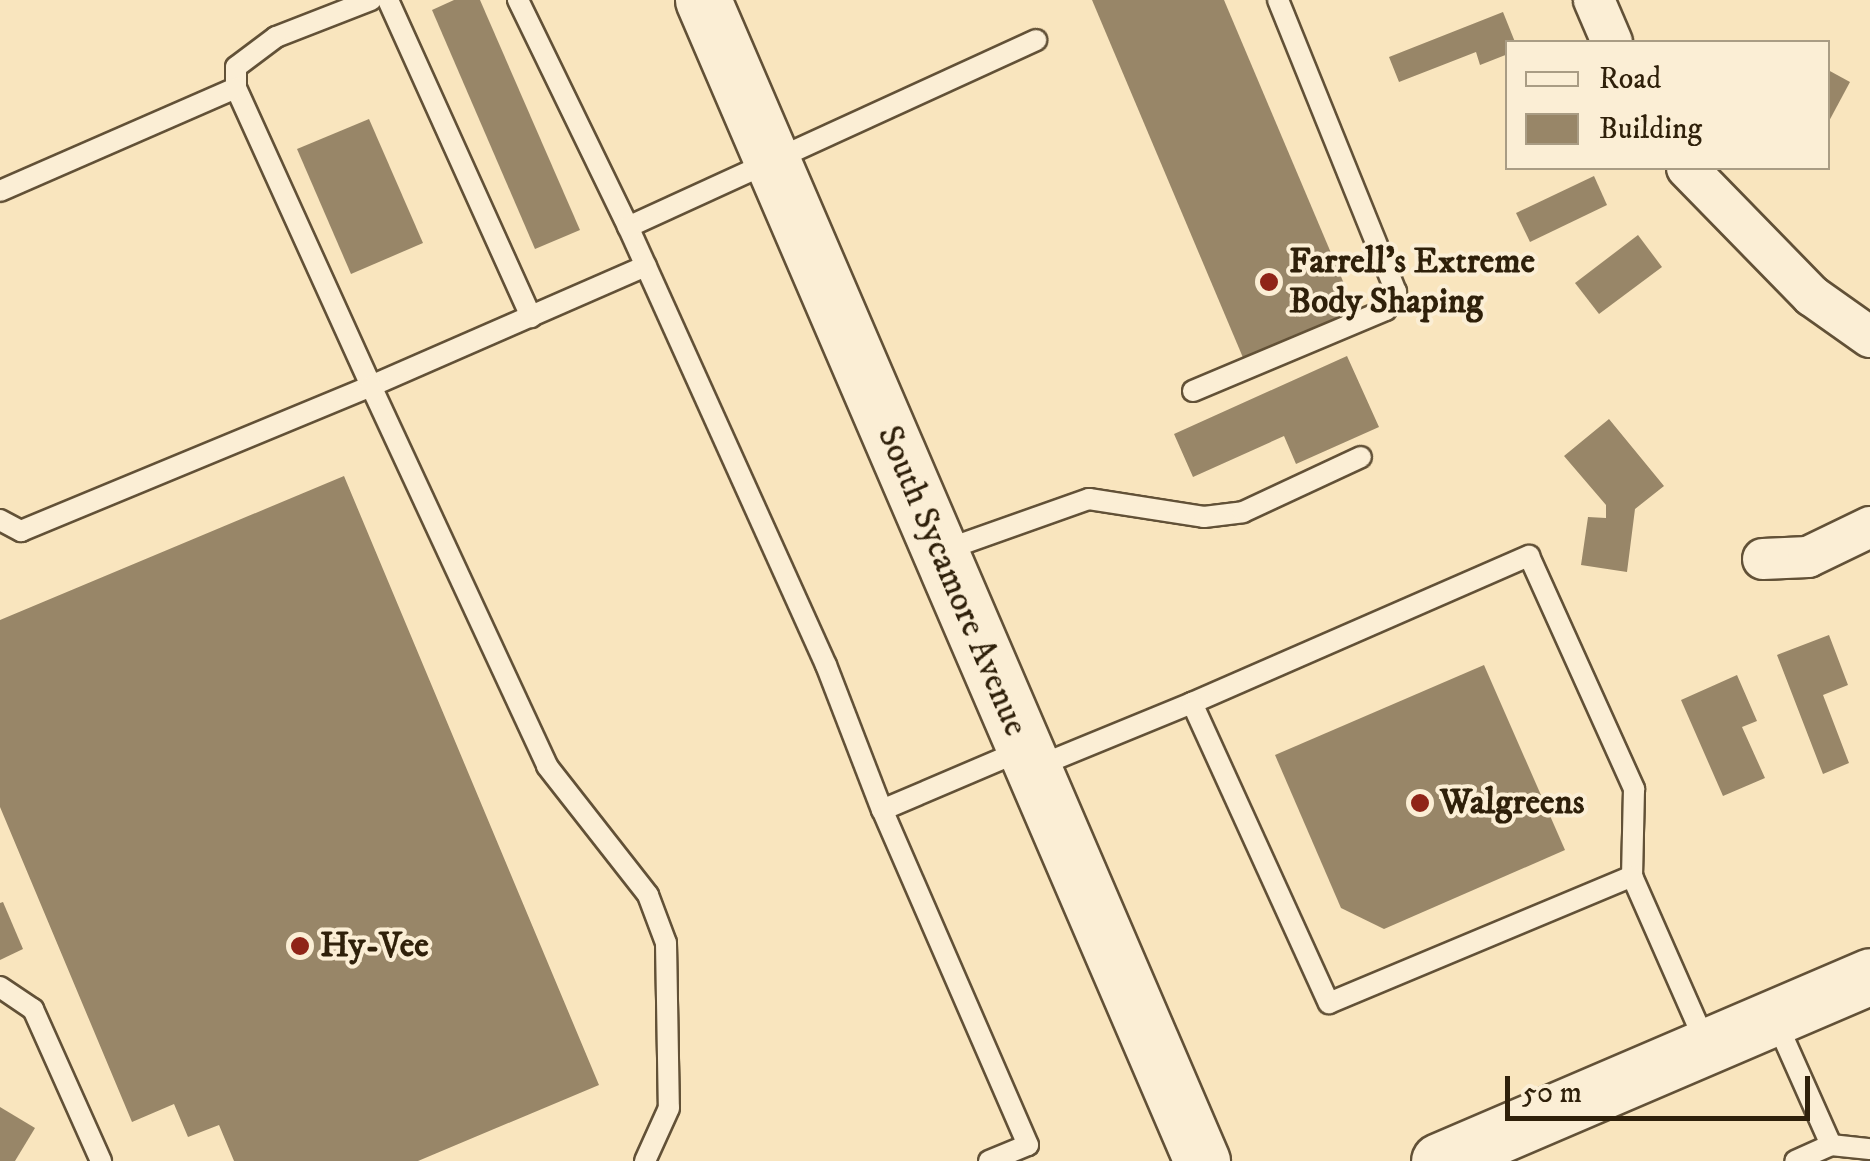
<!DOCTYPE html>
<style>
body{margin:0}
#map{position:relative;width:1870px;height:1161px;overflow:hidden;background:#f9e5be;font-family:"IM FELL DW Pica",serif}
div>[style]{position:absolute}
.building>*{inset:0;background:#988668}
.roads{filter:drop-shadow(2px 0 #625137) drop-shadow(-2px 0 #625137) drop-shadow(0 2px #625137) drop-shadow(0 -2px #625137)}
.service>*{height:20px;margin:-10px;padding:0 10px;transform-origin:10px;border-radius:10px;background:#fbeed5}
.minor>*{height:40px;margin:-20px;padding:0 20px;transform-origin:20px;border-radius:20px;background:#fbeed5}
.secondary>*{height:55px;margin:-27.5px;padding:0 27.5px;transform-origin:27.5px;border-radius:27.5px;background:#fbeed5}
.dots>*{width:28px;height:28px;translate:-50% -50%;box-sizing:border-box;border:5px solid #fbeed5;border-radius:50%}
span{translate:-50% -50%;white-space:nowrap;text-align:center;line-height:1.15;-webkit-text-stroke:8px #fbeed5;paint-order:stroke}
.poi-label{font-size:35px;color:#2f200a;font-weight:700}
.left{translate:0 -50%;text-align:left}
.street-label{font-size:35px;color:#2f200a}
.legend{position:absolute;left:1505px;top:40px;width:325px;height:130px;box-sizing:border-box;background:#fbeed5;border:2px solid #a99c84;margin:0;padding:12px 18px;list-style:none;font-size:30px;color:#2f200a}
.legend li{display:flex;align-items:center;gap:20px;height:50px}
.legend b{width:50px;border:2px solid #a99c84}
.scale{position:absolute;left:1505px;top:1076px;width:305px;height:45px;box-sizing:border-box;border:5px solid #2f200a;border-top:0;padding-left:12px;font-size:30px;line-height:35px;white-space:nowrap;color:#2f200a;-webkit-text-stroke:8px #fbeed5;paint-order:stroke}
</style>
<div id="map">
<div class="building">
<div style="clip-path:polygon(454px 0,480px 0,580px 230px,535px 249px,432px 10px)"></div>
<div style="clip-path:polygon(1092px 0,1224px 0,1356px 312px,1244px 360px)"></div>
<div style="clip-path:polygon(1503px 12px,1515px 42px,1508px 42px,1508px 54px,1480px 65px,1476px 52px,1399px 82px,1389px 57px)"></div>
<div style="clip-path:polygon(1828px 70px,1850px 82px,1828px 123px)"></div>
<div style="clip-path:polygon(369px 119px,423px 243px,351px 274px,297px 149px)"></div>
<div style="clip-path:polygon(1594px 176px,1607px 205px,1530px 242px,1516px 213px)"></div>
<div style="clip-path:polygon(1638px 235px,1662px 267px,1599px 314px,1575px 283px)"></div>
<div style="clip-path:polygon(1347px 356px,1379px 427px,1296px 464px,1284px 436px,1193px 477px,1174px 434px)"></div>
<div style="clip-path:polygon(1609px 419px,1664px 486px,1635px 509px,1627px 572px,1581px 565px,1588px 517px,1606px 518px,1606px 505px,1564px 456px)"></div>
<div style="clip-path:polygon(344px 476px,599px 1085px,418px 1161px,234px 1161px,219px 1125px,188px 1137px,174px 1104px,132px 1122px,0 807px,0 620px)"></div>
<div style="clip-path:polygon(1829px 635px,1848px 685px,1823px 695px,1849px 763px,1823px 774px,1777px 655px)"></div>
<div style="clip-path:polygon(1484px 665px,1565px 850px,1384px 929px,1341px 908px,1275px 755px)"></div>
<div style="clip-path:polygon(1737px 675px,1757px 721px,1742px 727px,1765px 778px,1723px 796px,1681px 700px)"></div>
<div style="clip-path:polygon(3px 902px,23px 949px,0 960px,0 903px)"></div>
<div style="clip-path:polygon(0 1107px,35px 1128px,15px 1161px,0 1161px)"></div>
</div>
<div class="roads">
<div class="service">
<div style="left:371px;top:0;width:102px;rotate:158.7deg"></div>
<div style="left:276px;top:37px;width:50px;rotate:143.1deg"></div>
<div style="left:236px;top:67px;width:21px;rotate:90deg"></div>
<div style="left:236px;top:88px;width:327px;rotate:65.6deg"></div>
<div style="left:371px;top:386px;width:300px;rotate:-23.6deg"></div>
<div style="left:388px;top:0;width:348px;rotate:65.7deg"></div>
<div style="left:518px;top:0;width:252px;rotate:64.1deg"></div>
<div style="left:0;top:191px;width:257px;rotate:-23.6deg"></div>
<div style="left:1193px;top:391px;width:209px;rotate:-22.8deg"></div>
<div style="left:1386px;top:310px;width:21px;rotate:-61deg"></div>
<div style="left:1396px;top:292px;width:315px;rotate:-112deg"></div>
<div style="left:0;top:520px;width:24px;rotate:28deg"></div>
<div style="left:21px;top:531px;width:379px;rotate:-22.5deg"></div>
<div style="left:371px;top:386px;width:419px;rotate:65.1deg"></div>
<div style="left:547px;top:766px;width:164px;rotate:51.9deg"></div>
<div style="left:648px;top:895px;width:51px;rotate:69.4deg"></div>
<div style="left:666px;top:943px;width:165px;rotate:89deg"></div>
<div style="left:669px;top:1108px;width:58px;rotate:114.4deg"></div>
<div style="left:942px;top:551px;width:156px;rotate:-19.5deg"></div>
<div style="left:1089px;top:499px;width:116px;rotate:8.9deg"></div>
<div style="left:1204px;top:517px;width:39px;rotate:-7deg"></div>
<div style="left:1243px;top:512px;width:130px;rotate:-25deg"></div>
<div style="left:1192px;top:703px;width:368px;rotate:-23.6deg"></div>
<div style="left:1529px;top:556px;width:256px;rotate:65.7deg"></div>
<div style="left:1634px;top:789px;width:87px;rotate:91.3deg"></div>
<div style="left:1036px;top:767px;width:169px;rotate:-22.3deg"></div>
<div style="left:1192px;top:703px;width:330px;rotate:65.5deg"></div>
<div style="left:1329px;top:1003px;width:329px;rotate:-22.7deg"></div>
<div style="left:1632px;top:876px;width:184px;rotate:66.2deg"></div>
<div style="left:882px;top:810px;width:155px;rotate:-111.1deg"></div>
<div style="left:826px;top:665px;width:481px;rotate:-114.3deg"></div>
<div style="left:628px;top:227px;width:449px;rotate:-24.6deg"></div>
<div style="left:0;top:987px;width:40px;rotate:34deg"></div>
<div style="left:33px;top:1009px;width:167px;rotate:65.9deg"></div>
<div style="left:1775px;top:1019px;width:138px;rotate:66deg"></div>
<div style="left:1831px;top:1145px;width:39px;rotate:156deg"></div>
<div style="left:1831px;top:1145px;width:39px;rotate:6deg"></div>
<div style="left:989px;top:1161px;width:42px;rotate:-22.3deg"></div>
<div style="left:1028px;top:1145px;width:365px;rotate:-113.5deg"></div>
<div style="left:882px;top:810px;width:153px;rotate:-23.1deg"></div>
</div>
<div class="minor">
<div style="left:1594px;top:0;width:46px;rotate:66.8deg"></div>
<div style="left:1687px;top:168px;width:179px;rotate:45.7deg"></div>
<div style="left:1812px;top:296px;width:71px;rotate:35.3deg"></div>
<div style="left:1763px;top:559px;width:45px;rotate:-2.5deg"></div>
<div style="left:1808px;top:557px;width:69px;rotate:-25.8deg"></div>
</div>
<div class="secondary">
<div style="left:703px;top:0;width:1264px;rotate:66.74deg"></div>
<div style="left:1439px;top:1161px;width:469px;rotate:-23.2deg"></div>
</div>
</div>
<div class="dots">
<div style="left:1269px;top:282px;background:#8f2418"></div>
<div style="left:1420px;top:803px;background:#8f2418"></div>
<div style="left:300px;top:946px;background:#8f2418"></div>
</div>
<div class="poi-label">
<span class="left" style="left:1289px;top:282px">Farrell's Extreme<br>Body Shaping</span>
<span class="left" style="left:1440px;top:803px">Walgreens</span>
<span class="left" style="left:320px;top:946px">Hy-Vee</span>
</div>
<div class="street-label">
<span style="left:952px;top:581px;rotate:67deg">South Sycamore Avenue</span>
</div>
<ul class="legend">
<li><b style="height:12px;background:#fbeed5"></b>Road</li>
<li><b style="height:28px;background:#988668"></b>Building</li>
</ul>
<div class="scale">50 m</div>
</div>
